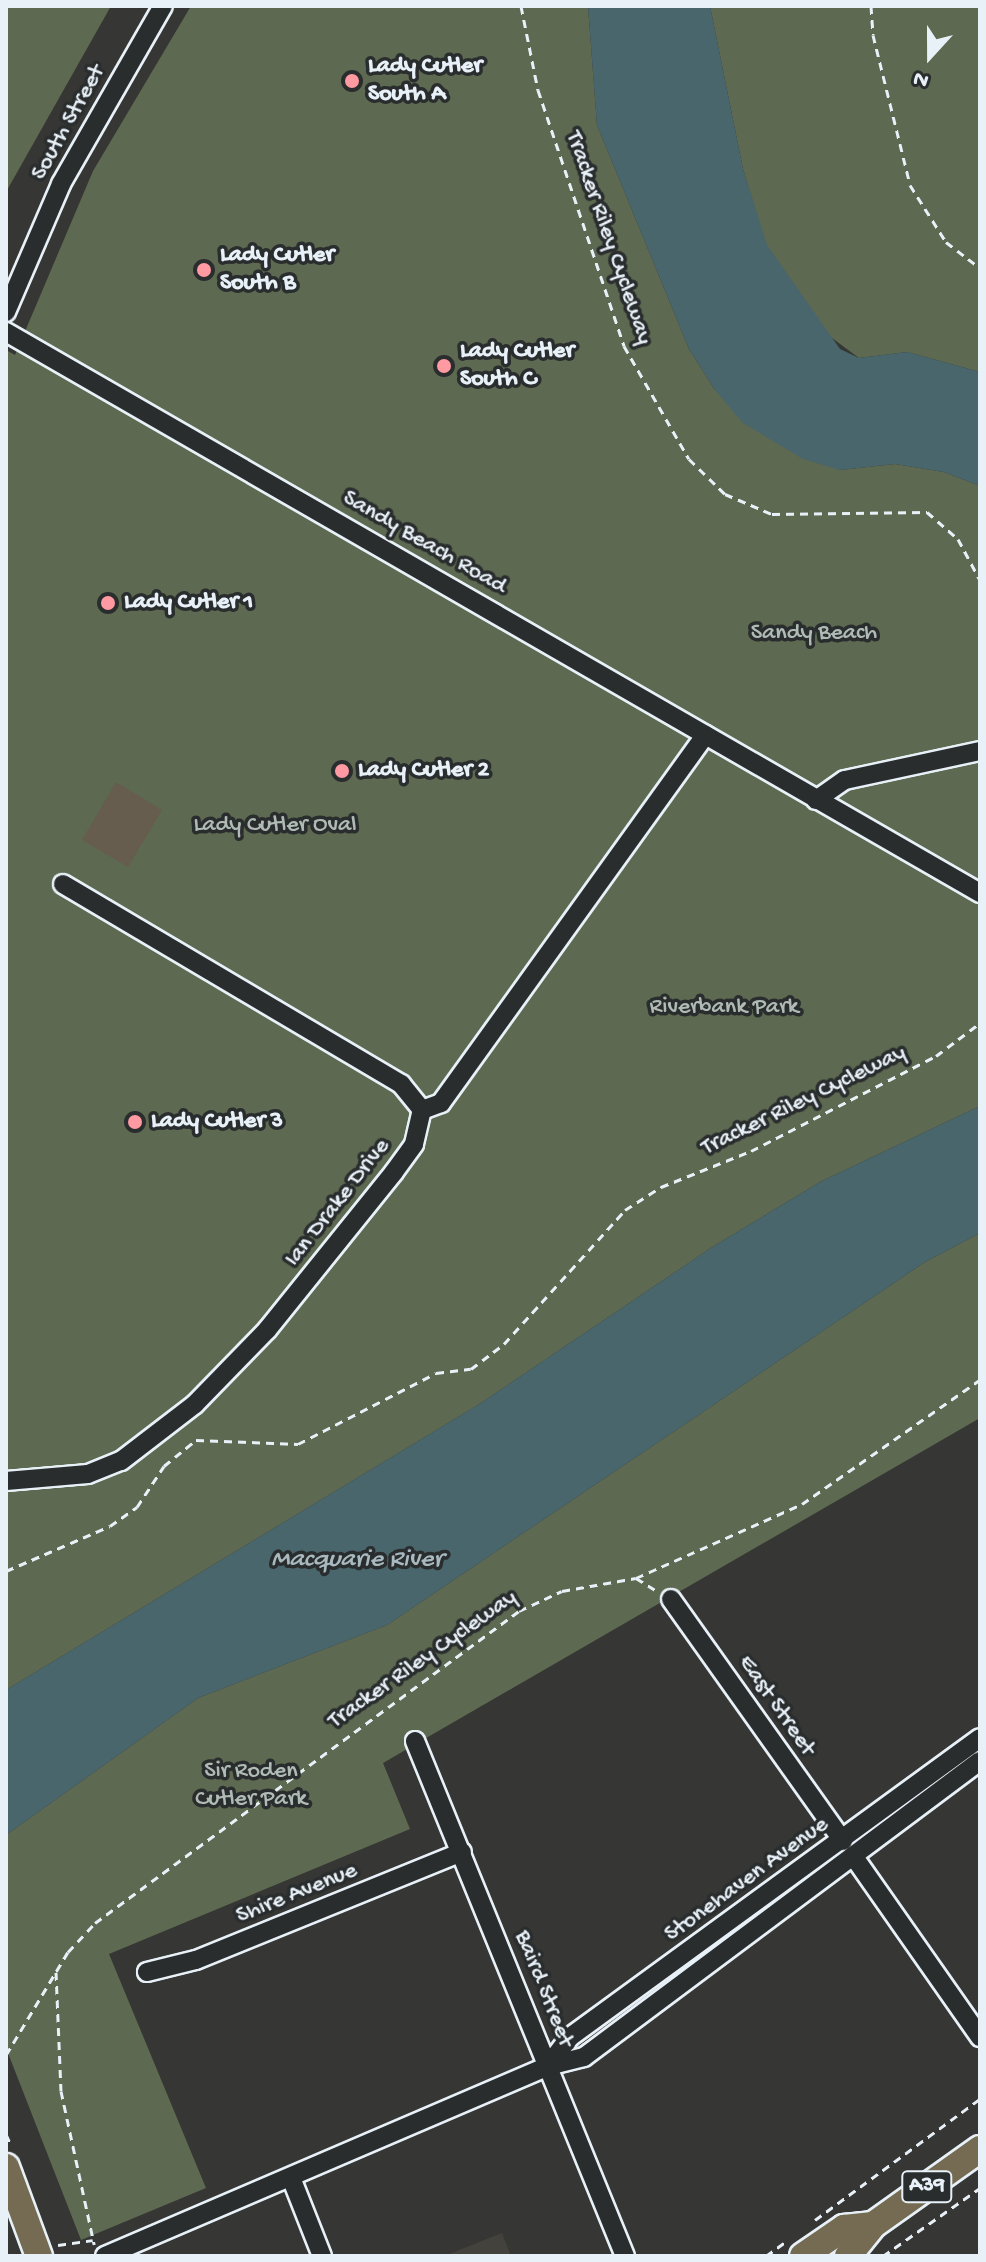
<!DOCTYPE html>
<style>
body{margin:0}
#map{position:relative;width:986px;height:2262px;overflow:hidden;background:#363734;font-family:"Gochi Hand",sans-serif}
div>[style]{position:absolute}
.built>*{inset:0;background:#44423c}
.green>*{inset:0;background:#5d6950}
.water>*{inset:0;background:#49666d}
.building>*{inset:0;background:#665d4e}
.path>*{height:3px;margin-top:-1.5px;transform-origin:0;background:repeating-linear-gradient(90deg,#e8f1f8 0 8px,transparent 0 14px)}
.roads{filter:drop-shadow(2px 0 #e8f1f8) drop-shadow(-2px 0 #e8f1f8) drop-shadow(0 2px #e8f1f8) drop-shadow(0 -2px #e8f1f8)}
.minor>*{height:18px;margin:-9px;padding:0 9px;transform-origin:9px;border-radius:9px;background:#2a2d2e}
.highway>*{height:26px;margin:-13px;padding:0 13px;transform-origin:13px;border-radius:13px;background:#746b52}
.dots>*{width:22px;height:22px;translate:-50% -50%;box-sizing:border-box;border:4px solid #2a2d2e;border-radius:50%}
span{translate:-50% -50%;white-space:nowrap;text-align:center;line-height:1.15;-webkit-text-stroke:7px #2a2d2e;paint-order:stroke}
.shield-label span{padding:2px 6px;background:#2a2d2e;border:2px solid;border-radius:6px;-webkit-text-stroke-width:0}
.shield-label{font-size:22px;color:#e8f1f8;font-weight:700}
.poi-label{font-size:24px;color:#e8f1f8;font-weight:700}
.left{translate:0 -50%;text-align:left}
.street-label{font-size:24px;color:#e8f1f8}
.park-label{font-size:24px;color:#b0bbb5}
.water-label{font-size:26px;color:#a8b9c0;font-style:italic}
.frame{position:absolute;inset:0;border:8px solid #e8f1f8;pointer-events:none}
.north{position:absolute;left:890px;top:16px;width:80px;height:80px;-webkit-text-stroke:6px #2a2d2e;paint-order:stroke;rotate:201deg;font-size:22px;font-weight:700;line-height:32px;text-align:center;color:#e8f1f8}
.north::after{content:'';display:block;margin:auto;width:28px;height:36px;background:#e8f1f8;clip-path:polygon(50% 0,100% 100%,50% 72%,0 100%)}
</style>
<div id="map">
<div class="built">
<div style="clip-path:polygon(502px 2233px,511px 2256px,444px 2256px)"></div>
</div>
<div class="green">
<div style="clip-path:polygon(6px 6px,111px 6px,6px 192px)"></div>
<div style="clip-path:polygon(191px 6px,588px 6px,597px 125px,689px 349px,715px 390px,840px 470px,895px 464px,944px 472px,980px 486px,980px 1106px,822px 1181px,714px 1246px,478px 1405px,6px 1690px,6px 350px,15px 355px,93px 171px)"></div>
<div style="clip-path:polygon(710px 6px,980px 6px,980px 372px,907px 352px,859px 358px,828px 335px,766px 245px,743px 169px)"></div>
<div style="clip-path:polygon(980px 1233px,980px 1418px,383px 1763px,410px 1829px,109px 1954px,206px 2188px,81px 2240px,6px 2048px,6px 1835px,198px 1698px,387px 1625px,925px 1262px)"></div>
</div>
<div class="water">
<div style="clip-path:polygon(588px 6px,710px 6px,743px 169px,767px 245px,840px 349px,859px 358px,907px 352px,980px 372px,980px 486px,944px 472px,895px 464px,840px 470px,803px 459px,743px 423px,715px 390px,689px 349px,597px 125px)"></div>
<div style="clip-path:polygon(980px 1106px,980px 1233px,925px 1262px,387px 1625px,198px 1698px,6px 1835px,6px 1690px,478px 1405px,714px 1246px,822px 1181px)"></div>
</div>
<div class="building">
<div style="clip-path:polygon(116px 782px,162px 810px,128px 867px,82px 840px)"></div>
</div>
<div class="path">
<div style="left:521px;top:6px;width:86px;rotate:78.6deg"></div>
<div style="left:538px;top:90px;width:270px;rotate:71.4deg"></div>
<div style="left:624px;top:346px;width:130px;rotate:60.1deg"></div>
<div style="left:689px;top:459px;width:50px;rotate:44.2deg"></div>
<div style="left:725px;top:494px;width:51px;rotate:23.1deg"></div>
<div style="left:772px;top:514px;width:155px;rotate:-0.7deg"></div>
<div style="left:927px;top:512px;width:41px;rotate:41.1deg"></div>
<div style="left:958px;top:539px;width:47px;rotate:61.8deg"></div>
<div style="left:871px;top:6px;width:29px;rotate:86deg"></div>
<div style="left:873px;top:35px;width:154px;rotate:76.1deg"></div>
<div style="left:910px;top:185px;width:67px;rotate:57.7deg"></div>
<div style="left:946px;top:242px;width:43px;rotate:37.4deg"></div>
<div style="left:6px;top:1571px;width:113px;rotate:-23.4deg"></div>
<div style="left:110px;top:1526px;width:33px;rotate:-35deg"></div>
<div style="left:137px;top:1507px;width:49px;rotate:-56.6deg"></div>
<div style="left:164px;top:1466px;width:41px;rotate:-39.1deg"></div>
<div style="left:196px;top:1440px;width:102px;rotate:2.2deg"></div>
<div style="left:298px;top:1444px;width:155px;rotate:-27.2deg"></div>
<div style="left:436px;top:1373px;width:35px;rotate:-7deg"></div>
<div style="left:471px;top:1369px;width:41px;rotate:-37.1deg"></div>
<div style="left:504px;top:1344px;width:181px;rotate:-47.9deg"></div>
<div style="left:625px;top:1210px;width:43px;rotate:-32.6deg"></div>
<div style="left:661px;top:1187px;width:97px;rotate:-21.8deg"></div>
<div style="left:751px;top:1151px;width:208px;rotate:-27.2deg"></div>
<div style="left:936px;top:1056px;width:55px;rotate:-36.9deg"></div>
<div style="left:636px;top:1578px;width:25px;rotate:32deg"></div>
<div style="left:56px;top:1972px;width:119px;rotate:87.6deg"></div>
<div style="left:61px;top:2091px;width:157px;rotate:77.8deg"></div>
<div style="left:6px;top:2055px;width:120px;rotate:-59deg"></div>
<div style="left:68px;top:1952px;width:40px;rotate:-47deg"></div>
<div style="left:95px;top:1923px;width:526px;rotate:-36.35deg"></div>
<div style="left:519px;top:1611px;width:47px;rotate:-24.9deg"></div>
<div style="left:562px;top:1591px;width:75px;rotate:-10deg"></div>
<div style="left:636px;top:1578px;width:182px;rotate:-24deg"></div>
<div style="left:802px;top:1504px;width:217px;rotate:-34.9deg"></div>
<div style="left:6px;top:2134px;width:12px;rotate:66deg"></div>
<div style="left:815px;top:2220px;width:205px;rotate:-36.3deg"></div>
<div style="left:58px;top:2245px;width:35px;rotate:-8deg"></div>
<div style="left:766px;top:2256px;width:26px;rotate:-36deg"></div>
<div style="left:883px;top:2256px;width:118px;rotate:-35deg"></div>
</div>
<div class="roads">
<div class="minor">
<div style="left:6px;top:312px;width:139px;rotate:-66.7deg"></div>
<div style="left:61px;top:184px;width:205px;rotate:-60.2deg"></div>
<div style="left:6px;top:332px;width:1124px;rotate:29.94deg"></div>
<div style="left:816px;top:800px;width:35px;rotate:-35deg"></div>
<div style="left:845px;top:780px;width:138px;rotate:-12.1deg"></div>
<div style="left:63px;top:884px;width:393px;rotate:30.6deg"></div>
<div style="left:401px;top:1084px;width:33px;rotate:51deg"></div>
<div style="left:6px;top:1481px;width:82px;rotate:-4.9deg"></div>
<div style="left:88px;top:1474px;width:35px;rotate:-22deg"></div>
<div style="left:121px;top:1461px;width:93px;rotate:-37.6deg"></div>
<div style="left:195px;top:1404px;width:103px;rotate:-45.8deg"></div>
<div style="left:267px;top:1330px;width:203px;rotate:-51.2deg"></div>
<div style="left:394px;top:1172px;width:34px;rotate:-54deg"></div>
<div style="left:414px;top:1144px;width:35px;rotate:-77deg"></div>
<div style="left:422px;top:1110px;width:20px;rotate:-20deg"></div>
<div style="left:441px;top:1103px;width:453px;rotate:-54.3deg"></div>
<div style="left:671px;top:1599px;width:297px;rotate:54.6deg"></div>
<div style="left:415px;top:1741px;width:556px;rotate:67.82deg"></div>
<div style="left:854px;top:1857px;width:220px;rotate:55deg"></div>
<div style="left:147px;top:1972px;width:50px;rotate:-13.8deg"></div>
<div style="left:196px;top:1960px;width:287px;rotate:-22.1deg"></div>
<div style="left:548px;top:2066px;width:36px;rotate:-53deg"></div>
<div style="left:570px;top:2037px;width:507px;rotate:-36.1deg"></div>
<div style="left:292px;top:2180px;width:82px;rotate:68.5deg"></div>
<div style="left:105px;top:2256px;width:482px;rotate:-23.2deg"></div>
<div style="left:548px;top:2066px;width:37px;rotate:-14deg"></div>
<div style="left:584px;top:2057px;width:494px;rotate:-36.8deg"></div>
</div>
<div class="highway">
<div style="left:6px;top:2167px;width:95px;rotate:69.7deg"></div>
<div style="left:803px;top:2256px;width:50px;rotate:-34.3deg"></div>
<div style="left:844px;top:2228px;width:29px;rotate:-6deg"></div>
<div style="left:848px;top:2256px;width:40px;rotate:-51deg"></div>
<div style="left:873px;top:2225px;width:131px;rotate:-35.4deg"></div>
</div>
</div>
<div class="dots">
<div style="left:352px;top:81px;background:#ff9aa2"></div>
<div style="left:204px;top:270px;background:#ff9aa2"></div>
<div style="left:444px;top:366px;background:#ff9aa2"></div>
<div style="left:108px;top:603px;background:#ff9aa2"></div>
<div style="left:342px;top:771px;background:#ff9aa2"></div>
<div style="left:135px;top:1122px;background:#ff9aa2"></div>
</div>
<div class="shield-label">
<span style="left:927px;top:2187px">A39</span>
</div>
<div class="poi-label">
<span class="left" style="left:368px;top:81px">Lady Cutler<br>South A</span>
<span class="left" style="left:220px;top:270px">Lady Cutler<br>South B</span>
<span class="left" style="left:460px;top:366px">Lady Cutler<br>South C</span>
<span class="left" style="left:124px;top:603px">Lady Cutler 1</span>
<span class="left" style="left:358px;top:771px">Lady Cutler 2</span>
<span class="left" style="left:151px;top:1122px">Lady Cutler 3</span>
</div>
<div class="street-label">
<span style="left:69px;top:123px;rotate:-61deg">South Street</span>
<span style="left:608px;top:238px;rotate:71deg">Tracker Riley Cycleway</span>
<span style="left:424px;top:543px;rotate:30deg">Sandy Beach Road</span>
<span style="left:804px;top:1101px;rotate:-26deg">Tracker Riley Cycleway</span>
<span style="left:338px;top:1203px;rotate:-52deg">Ian Drake Drive</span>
<span style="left:423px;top:1660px;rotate:-35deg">Tracker Riley Cycleway</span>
<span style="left:776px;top:1706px;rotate:55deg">East Street</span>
<span style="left:747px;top:1880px;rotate:-36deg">Stonehaven Avenue</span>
<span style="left:297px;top:1894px;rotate:-22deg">Shire Avenue</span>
<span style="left:543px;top:1989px;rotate:68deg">Baird Street</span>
</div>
<div class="park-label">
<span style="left:814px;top:634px">Sandy Beach</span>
<span style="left:275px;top:826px">Lady Cutler Oval</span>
<span style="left:724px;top:1008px">Riverbank Park</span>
<span style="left:251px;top:1786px">Sir Roden<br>Cutler Park</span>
</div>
<div class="water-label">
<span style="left:357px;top:1561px">Macquarie River</span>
</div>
<div class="frame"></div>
<div class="north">N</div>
</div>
